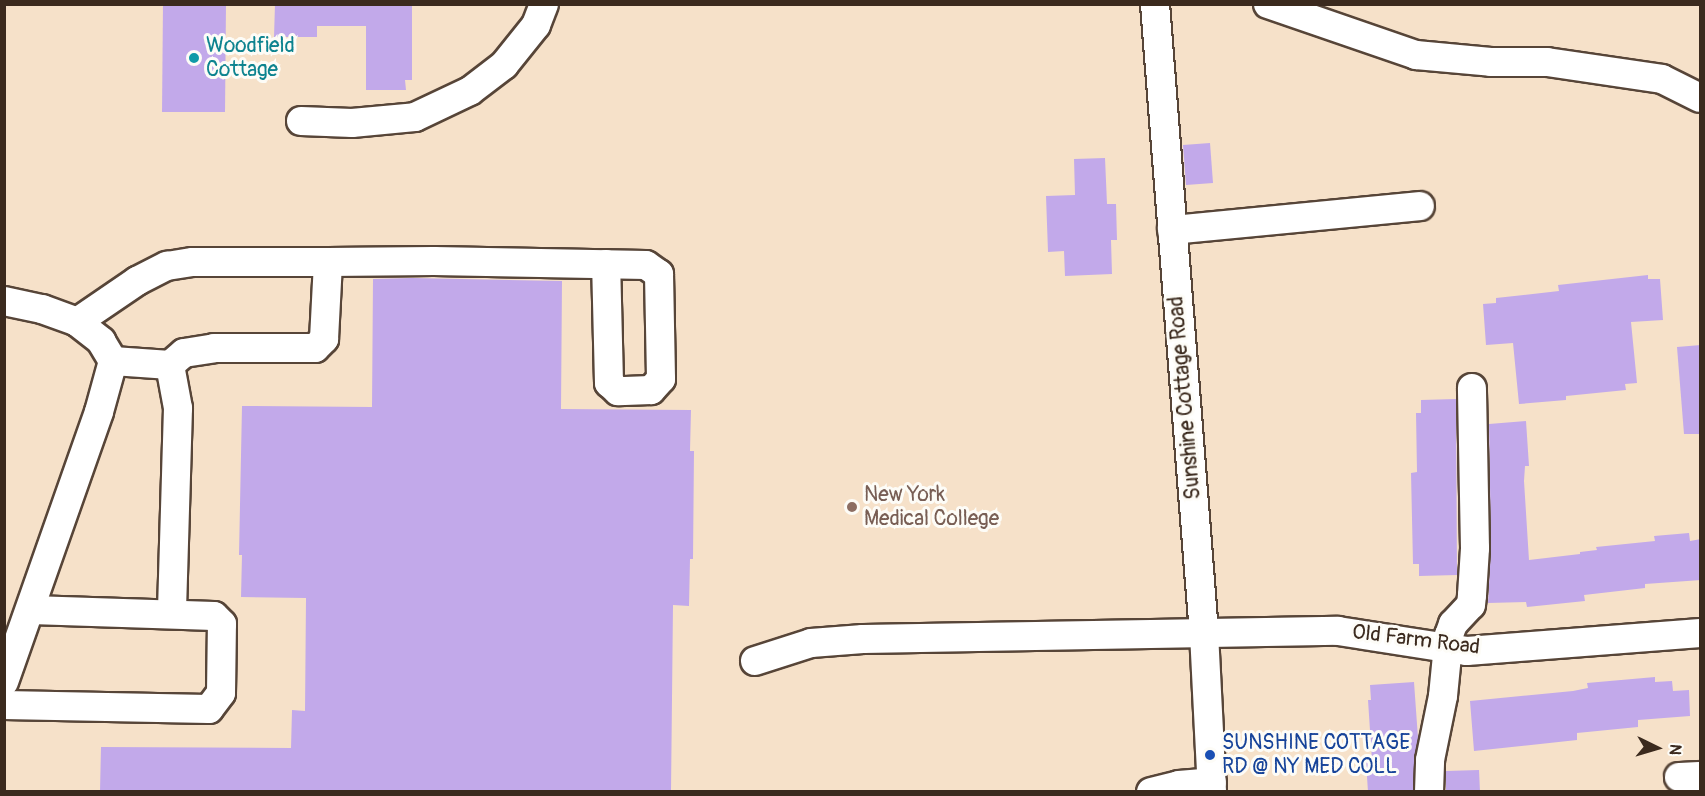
<!DOCTYPE html>
<style>
body{margin:0}
#map{position:relative;width:1705px;height:796px;overflow:hidden;background:#f6e1c9;font-family:Pangolin,sans-serif}
div>[style]{position:absolute}
.building>*{inset:0;background:#c2a9ea}
.roads{filter:drop-shadow(2px 0 #574538) drop-shadow(-2px 0 #574538) drop-shadow(0 2px #574538) drop-shadow(0 -2px #574538)}
.minor>*{height:28px;margin:-14px;padding:0 14px;transform-origin:14px;border-radius:14px;background:#fff}
.dots>*{width:16px;height:16px;translate:-50% -50%;box-sizing:border-box;border:3px solid #fdfcf7;border-radius:50%}
span{translate:-50% -50%;white-space:nowrap;text-align:center;line-height:1.15;-webkit-text-stroke:6px #fdfcf7;paint-order:stroke}
.culture-label{font-size:21px;color:#0d838f}
.left{translate:0 -50%;text-align:left}
.street-label{font-size:21px;color:#3b2a1e}
.education-label{font-size:21px;color:#785e54}
.transit-label{font-size:21px;color:#164399}
.frame{position:absolute;inset:0;border:6px solid #3b2a1e;pointer-events:none}
.north{position:absolute;left:1627px;top:718px;width:60px;height:60px;-webkit-text-stroke:4px #fdfcf7;paint-order:stroke;rotate:95deg;font-size:16px;font-weight:700;line-height:24px;text-align:center;color:#3b2a1e}
.north::after{content:'';display:block;margin:auto;width:21px;height:27px;background:#3b2a1e;clip-path:polygon(50% 0,100% 100%,50% 72%,0 100%)}
</style>
<div id="map">
<div class="building">
<div style="clip-path:polygon(163px 4px,226px 4px,225px 112px,162px 112px)"></div>
<div style="clip-path:polygon(275px 4px,412px 4px,412px 80px,405px 80px,406px 90px,366px 90px,366px 26px,317px 26px,317px 37px,274px 37px)"></div>
<div style="clip-path:polygon(1210px 143px,1213px 183px,1186px 185px,1183px 145px)"></div>
<div style="clip-path:polygon(1105px 158px,1107px 204px,1116px 204px,1117px 240px,1111px 240px,1112px 274px,1065px 276px,1064px 251px,1048px 252px,1046px 196px,1075px 195px,1074px 159px)"></div>
<div style="clip-path:polygon(1648px 275px,1648px 279px,1660px 279px,1663px 320px,1631px 322px,1637px 383px,1625px 384px,1626px 390px,1566px 396px,1566px 400px,1519px 404px,1513px 343px,1486px 345px,1483px 304px,1496px 303px,1496px 298px,1559px 291px,1558px 285px)"></div>
<div style="clip-path:polygon(412px 278px,562px 281px,561px 409px,691px 410px,690px 451px,694px 451px,693px 559px,690px 559px,689px 606px,673px 605px,671px 792px,100px 791px,101px 747px,291px 748px,292px 710px,305px 711px,306px 598px,241px 597px,242px 555px,239px 555px,242px 406px,372px 407px,373px 279px)"></div>
<div style="clip-path:polygon(1701px 345px,1701px 434px,1684px 434px,1677px 347px)"></div>
<div style="clip-path:polygon(1456px 399px,1457px 575px,1419px 576px,1419px 564px,1413px 564px,1411px 473px,1417px 472px,1416px 413px,1421px 413px,1421px 400px)"></div>
<div style="clip-path:polygon(1526px 421px,1529px 466px,1525px 466px,1524px 481px,1529px 560px,1580px 554px,1580px 552px,1597px 550px,1596px 547px,1655px 541px,1654px 536px,1689px 533px,1690px 541px,1701px 539px,1701px 580px,1645px 584px,1645px 588px,1584px 595px,1585px 601px,1527px 607px,1526px 602px,1488px 603px,1491px 548px,1489px 424px)"></div>
<div style="clip-path:polygon(1655px 677px,1655px 682px,1672px 681px,1673px 691px,1689px 690px,1690px 716px,1638px 720px,1638px 727px,1577px 733px,1577px 740px,1474px 751px,1470px 701px,1573px 691px,1588px 688px,1587px 683px)"></div>
<div style="clip-path:polygon(1414px 682px,1418px 738px,1413px 792px,1368px 792px,1366px 761px,1372px 761px,1368px 700px,1371px 700px,1370px 685px)"></div>
<div style="clip-path:polygon(1479px 770px,1480px 792px,1446px 792px,1446px 771px)"></div>
</div>
<div class="roads">
<div class="minor">
<div style="left:1155px;top:4px;width:631px;rotate:85.55deg"></div>
<div style="left:1204px;top:633px;width:159px;rotate:87.1deg"></div>
<div style="left:1268px;top:4px;width:157px;rotate:19deg"></div>
<div style="left:1416px;top:55px;width:75px;rotate:5.3deg"></div>
<div style="left:1491px;top:62px;width:56px"></div>
<div style="left:1547px;top:62px;width:116px;rotate:8.4deg"></div>
<div style="left:1662px;top:79px;width:42px;rotate:26.6deg"></div>
<div style="left:301px;top:121px;width:51px;rotate:2.2deg"></div>
<div style="left:352px;top:123px;width:63px;rotate:-5.4deg"></div>
<div style="left:415px;top:117px;width:61px;rotate:-25.3deg"></div>
<div style="left:470px;top:91px;width:43px;rotate:-37.4deg"></div>
<div style="left:504px;top:65px;width:51px;rotate:-51.3deg"></div>
<div style="left:536px;top:25px;width:22px;rotate:-69deg"></div>
<div style="left:1172px;top:230px;width:249px;rotate:-5.5deg"></div>
<div style="left:4px;top:301px;width:39px;rotate:12deg"></div>
<div style="left:42px;top:309px;width:37px;rotate:20deg"></div>
<div style="left:77px;top:322px;width:31px;rotate:38deg"></div>
<div style="left:101px;top:341px;width:23px;rotate:59deg"></div>
<div style="left:113px;top:361px;width:53px;rotate:105.4deg"></div>
<div style="left:99px;top:412px;width:286px;rotate:109.4deg"></div>
<div style="left:77px;top:322px;width:73px;rotate:-34.3deg"></div>
<div style="left:137px;top:281px;width:34px;rotate:-27deg"></div>
<div style="left:167px;top:266px;width:26px;rotate:-9deg"></div>
<div style="left:193px;top:262px;width:135px"></div>
<div style="left:113px;top:361px;width:57px;rotate:4deg"></div>
<div style="left:170px;top:365px;width:44px;rotate:79.5deg"></div>
<div style="left:178px;top:408px;width:206px;rotate:91.7deg"></div>
<div style="left:170px;top:365px;width:18px;rotate:-41deg"></div>
<div style="left:184px;top:353px;width:30px;rotate:-9deg"></div>
<div style="left:214px;top:348px;width:101px"></div>
<div style="left:315px;top:348px;width:13px;rotate:-45deg"></div>
<div style="left:324px;top:339px;width:77px;rotate:-87deg"></div>
<div style="left:328px;top:262px;width:106px;rotate:-0.5deg"></div>
<div style="left:434px;top:261px;width:212px;rotate:1.1deg"></div>
<div style="left:646px;top:265px;width:16px;rotate:35deg"></div>
<div style="left:659px;top:274px;width:105px;rotate:88.9deg"></div>
<div style="left:661px;top:379px;width:15px;rotate:132deg"></div>
<div style="left:651px;top:390px;width:33px;rotate:178deg"></div>
<div style="left:618px;top:391px;width:12px;rotate:-138deg"></div>
<div style="left:609px;top:383px;width:119px;rotate:-91.4deg"></div>
<div style="left:755px;top:661px;width:59px;rotate:-17.8deg"></div>
<div style="left:811px;top:643px;width:52px;rotate:-4.4deg"></div>
<div style="left:863px;top:639px;width:475px;rotate:-1deg"></div>
<div style="left:1338px;top:631px;width:131px;rotate:8.8deg"></div>
<div style="left:1467px;top:651px;width:234px;rotate:-4.4deg"></div>
<div style="left:4px;top:705px;width:205px;rotate:1.1deg"></div>
<div style="left:209px;top:709px;width:20px;rotate:-53deg"></div>
<div style="left:221px;top:693px;width:69px;rotate:-89.2deg"></div>
<div style="left:222px;top:624px;width:11px;rotate:-135deg"></div>
<div style="left:214px;top:616px;width:183px;rotate:-178.1deg"></div>
<div style="left:1679px;top:777px;width:21px;rotate:-3deg"></div>
<div style="left:1151px;top:792px;width:29px;rotate:-14deg"></div>
<div style="left:1179px;top:785px;width:33px;rotate:-5deg"></div>
<div style="left:1429px;top:792px;width:32px;rotate:-88deg"></div>
<div style="left:1430px;top:760px;width:65px;rotate:-78.5deg"></div>
<div style="left:1443px;top:696px;width:61px;rotate:-84.4deg"></div>
<div style="left:1449px;top:635px;width:12px;rotate:-70deg"></div>
<div style="left:1453px;top:624px;width:26px;rotate:-47deg"></div>
<div style="left:1471px;top:605px;width:10px;rotate:-84deg"></div>
<div style="left:1472px;top:595px;width:47px;rotate:-86.3deg"></div>
<div style="left:1475px;top:548px;width:160px;rotate:-91.1deg"></div>
</div>
</div>
<div class="dots">
<div style="left:194px;top:58px;background:#0f9aa8"></div>
<div style="left:852px;top:507px;background:#8d6e63"></div>
<div style="left:1210px;top:755px;background:#1a4fb4"></div>
</div>
<div class="culture-label">
<span class="left" style="left:206px;top:58px">Woodfield<br>Cottage</span>
</div>
<div class="street-label">
<span style="left:1185px;top:398px;rotate:-95deg">Sunshine Cottage Road</span>
<span style="left:1416px;top:640px;rotate:7deg">Old Farm Road</span>
</div>
<div class="education-label">
<span class="left" style="left:864px;top:507px">New York<br>Medical College</span>
</div>
<div class="transit-label">
<span class="left" style="left:1222px;top:755px">SUNSHINE COTTAGE<br>RD @ NY MED COLL</span>
</div>
<div class="frame"></div>
<div class="north">N</div>
</div>
